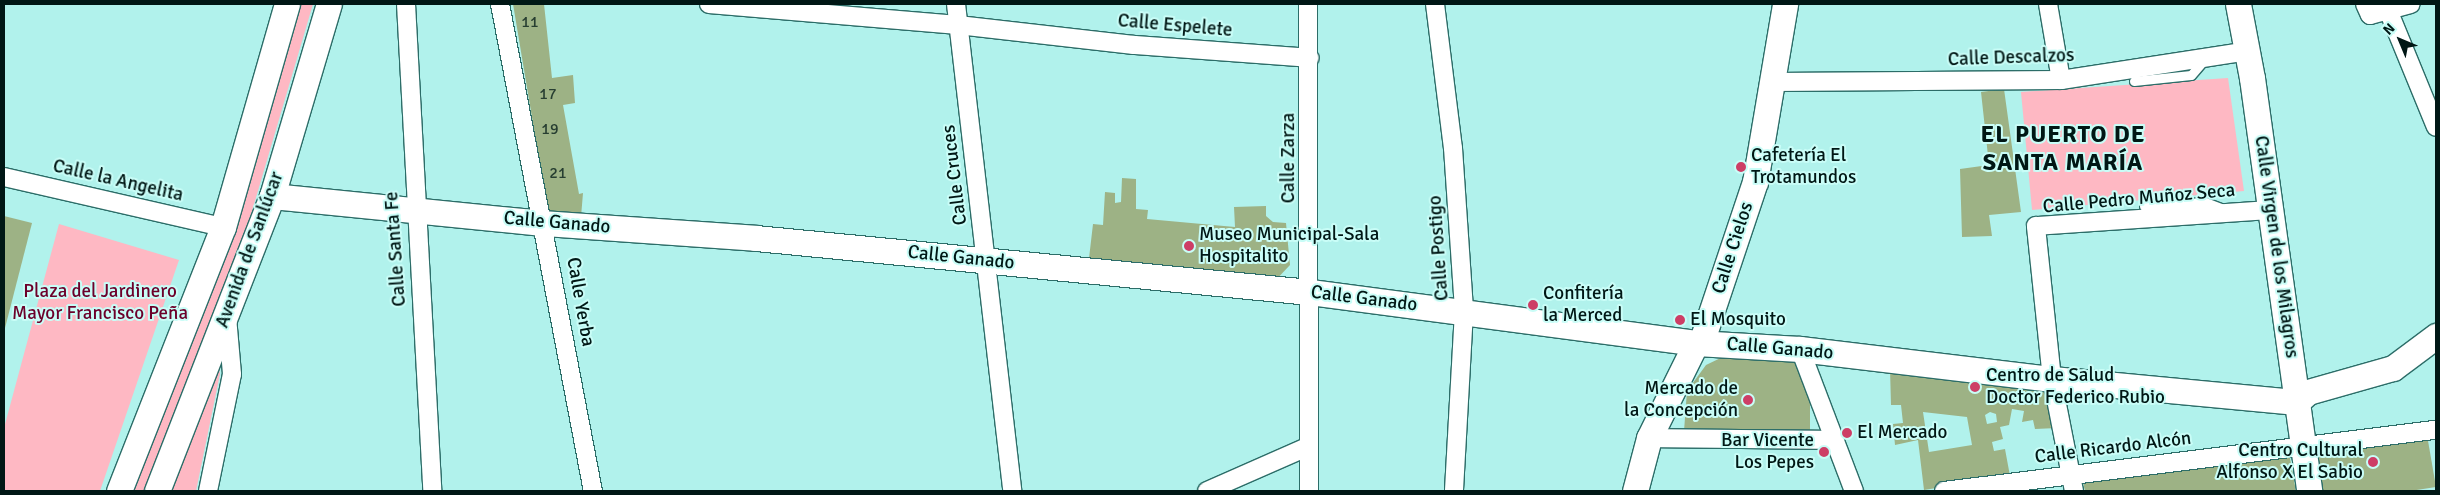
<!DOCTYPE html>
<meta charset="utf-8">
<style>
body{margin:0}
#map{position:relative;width:2440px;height:495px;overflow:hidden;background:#b1f2ec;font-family:Signika,sans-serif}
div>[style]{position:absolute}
.green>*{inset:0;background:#feb8c3}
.building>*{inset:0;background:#9db285}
.roads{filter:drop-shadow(1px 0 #2c6d68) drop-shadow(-1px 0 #2c6d68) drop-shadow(0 1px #2c6d68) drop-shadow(0 -1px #2c6d68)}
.lane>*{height:9px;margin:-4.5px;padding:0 4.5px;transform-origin:4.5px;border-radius:4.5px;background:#fff}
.street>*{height:18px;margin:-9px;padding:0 9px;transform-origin:9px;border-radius:9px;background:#fff}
.secondary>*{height:25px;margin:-12.5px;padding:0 12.5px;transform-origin:12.5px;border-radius:12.5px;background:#fff}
.dots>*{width:14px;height:14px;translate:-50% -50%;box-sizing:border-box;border:2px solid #c9fdf7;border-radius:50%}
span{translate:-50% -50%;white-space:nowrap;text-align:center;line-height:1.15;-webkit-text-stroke:4px #c9fdf7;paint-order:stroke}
.number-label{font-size:16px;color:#273e31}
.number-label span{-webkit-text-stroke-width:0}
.street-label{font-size:19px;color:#001715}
.poi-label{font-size:19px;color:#001715}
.left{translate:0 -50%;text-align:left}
.right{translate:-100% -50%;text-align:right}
.park-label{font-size:19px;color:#6c002a}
.district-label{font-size:24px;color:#001715;font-weight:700;letter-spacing:1px}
.frame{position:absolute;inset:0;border:5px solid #001715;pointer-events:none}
.north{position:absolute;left:2375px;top:15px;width:50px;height:50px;-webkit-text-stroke:4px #c9fdf7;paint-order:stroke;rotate:315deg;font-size:14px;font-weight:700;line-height:20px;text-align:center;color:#001715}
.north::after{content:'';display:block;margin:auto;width:18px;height:22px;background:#001715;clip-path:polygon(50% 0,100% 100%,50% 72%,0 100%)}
</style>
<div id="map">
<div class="green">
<div style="clip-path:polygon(296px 4px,313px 4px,247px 228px,145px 491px,129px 491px)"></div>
<div style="clip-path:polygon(2228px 78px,2244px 191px,2032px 210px,2021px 92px)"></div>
<div style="clip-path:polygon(59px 224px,179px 260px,100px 491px,4px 491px,4px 428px)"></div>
<div style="clip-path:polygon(218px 362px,220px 374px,196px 491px,170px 491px)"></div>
</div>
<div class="building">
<div style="clip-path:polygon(513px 4px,544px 4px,552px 78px,573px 75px,575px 103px,563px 105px,579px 194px,583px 193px,581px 217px,548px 213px)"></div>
<div style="clip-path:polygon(2004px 89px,2021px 212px,1989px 215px,1992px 236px,1962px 237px,1960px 169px,1989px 165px,1981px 92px)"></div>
<div style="clip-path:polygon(1122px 178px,1136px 179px,1136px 209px,1148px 210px,1147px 219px,1235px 227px,1234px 207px,1266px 206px,1266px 216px,1273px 222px,1286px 223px,1290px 265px,1272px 284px,1088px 267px,1093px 224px,1103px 225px,1105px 192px,1115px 193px,1115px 203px,1121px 202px)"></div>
<div style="clip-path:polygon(4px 216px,32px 223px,4px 332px)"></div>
<div style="clip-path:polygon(1731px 353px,1786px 361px,1789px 357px,1801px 366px,1798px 371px,1810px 393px,1810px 435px,1684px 431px,1687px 391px,1706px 365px)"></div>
<div style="clip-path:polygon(evenodd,1890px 369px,2049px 388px,2057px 428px,2035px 429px,2033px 420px,2022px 422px,2024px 411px,2012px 409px,2009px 425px,2000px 427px,2003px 439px,1992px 442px,1994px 451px,2005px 449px,2010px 476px,1924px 490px,1918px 440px,1895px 445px,1893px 424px,1903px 423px,1901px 405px,1891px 405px,1890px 369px,1923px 412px,1967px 417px,1972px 445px,1929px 452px,1923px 412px,1890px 369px,1990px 412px,1996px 414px,1997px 422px,1987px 424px,1985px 415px,1990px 412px)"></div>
<div style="clip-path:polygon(2427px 435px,2436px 487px,2410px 491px,2320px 491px,2313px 450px)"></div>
<div style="clip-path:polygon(2289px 453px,2296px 491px,2085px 491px,2082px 478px)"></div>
</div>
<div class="roads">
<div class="lane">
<div style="left:2134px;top:81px;width:57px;rotate:-6deg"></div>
<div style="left:2191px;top:75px;width:20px;rotate:-49deg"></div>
<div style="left:2144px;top:206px;width:61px;rotate:-3.8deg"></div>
<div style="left:2205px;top:202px;width:19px;rotate:21deg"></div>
</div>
<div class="street">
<div style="left:406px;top:4px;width:488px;rotate:86.9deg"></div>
<div style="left:500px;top:4px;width:496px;rotate:79.2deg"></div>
<div style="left:709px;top:4px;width:250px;rotate:4.8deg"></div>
<div style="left:958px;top:25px;width:177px;rotate:6.5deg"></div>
<div style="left:1134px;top:45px;width:176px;rotate:4.2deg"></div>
<div style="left:956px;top:4px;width:490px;rotate:83.4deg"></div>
<div style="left:1308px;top:4px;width:487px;rotate:89.9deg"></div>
<div style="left:1435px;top:4px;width:145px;rotate:82.9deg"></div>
<div style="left:1453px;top:148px;width:163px;rotate:86.1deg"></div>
<div style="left:1464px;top:311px;width:180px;rotate:93.2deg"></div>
<div style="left:2048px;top:4px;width:77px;rotate:80.3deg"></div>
<div style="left:2365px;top:4px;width:12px;rotate:66deg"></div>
<div style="left:2370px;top:15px;width:42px;rotate:-15deg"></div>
<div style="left:2388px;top:10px;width:126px;rotate:67.7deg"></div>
<div style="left:1772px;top:82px;width:289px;rotate:-0.4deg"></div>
<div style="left:2061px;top:80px;width:189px;rotate:-8.8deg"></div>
<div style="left:4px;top:177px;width:225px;rotate:12.9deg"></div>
<div style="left:1800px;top:349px;width:152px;rotate:69.2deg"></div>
<div style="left:1649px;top:438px;width:184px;rotate:0.6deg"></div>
<div style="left:208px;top:491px;width:119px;rotate:-78.4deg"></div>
<div style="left:232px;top:374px;width:57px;rotate:-95deg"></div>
<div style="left:1207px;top:491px;width:109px;rotate:-23.7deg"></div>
<div style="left:1944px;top:491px;width:496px;rotate:-7.1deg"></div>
<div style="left:2074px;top:491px;width:114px;rotate:-101.1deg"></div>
<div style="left:2052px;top:379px;width:154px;rotate:-96deg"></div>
<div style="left:2036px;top:226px;width:236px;rotate:-3.9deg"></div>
</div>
<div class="secondary">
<div style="left:2238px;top:4px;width:75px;rotate:79.3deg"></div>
<div style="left:2252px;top:78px;width:417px;rotate:82.1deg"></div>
<div style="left:272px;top:196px;width:272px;rotate:5.7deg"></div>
<div style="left:543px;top:223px;width:214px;rotate:4deg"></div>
<div style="left:756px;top:238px;width:557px;rotate:5.57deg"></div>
<div style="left:1310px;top:292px;width:389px;rotate:7.5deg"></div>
<div style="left:1696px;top:343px;width:104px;rotate:3.3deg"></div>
<div style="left:1800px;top:349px;width:254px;rotate:6.8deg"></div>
<div style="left:2052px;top:379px;width:246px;rotate:5.4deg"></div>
<div style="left:2297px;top:402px;width:15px;rotate:-42deg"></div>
<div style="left:2308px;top:392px;width:88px;rotate:-15.8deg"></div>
<div style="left:2393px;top:368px;width:54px;rotate:-36.7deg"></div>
<div style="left:1701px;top:343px;width:170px;rotate:-71.5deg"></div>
<div style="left:1755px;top:182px;width:181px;rotate:-80.4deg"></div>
<div style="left:119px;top:491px;width:284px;rotate:-68.5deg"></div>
<div style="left:223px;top:227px;width:232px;rotate:-74deg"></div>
<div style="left:157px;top:491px;width:317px;rotate:-68.7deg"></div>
<div style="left:272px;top:196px;width:200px;rotate:-73.5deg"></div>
<div style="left:1635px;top:491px;width:55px;rotate:-75.2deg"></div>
<div style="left:1649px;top:438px;width:106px;rotate:-63.7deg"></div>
</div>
</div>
<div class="dots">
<div style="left:1741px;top:167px;background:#cd3e66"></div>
<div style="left:1189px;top:246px;background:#cd3e66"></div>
<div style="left:1533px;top:305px;background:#cd3e66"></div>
<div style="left:1680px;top:320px;background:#cd3e66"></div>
<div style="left:1975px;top:387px;background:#cd3e66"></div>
<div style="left:1748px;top:400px;background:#cd3e66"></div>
<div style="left:1847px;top:433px;background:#cd3e66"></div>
<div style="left:1824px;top:452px;background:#cd3e66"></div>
<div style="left:2373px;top:462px;background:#cd3e66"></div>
</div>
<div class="number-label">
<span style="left:530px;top:22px">11</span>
<span style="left:548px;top:94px">17</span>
<span style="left:550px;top:129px">19</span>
<span style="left:558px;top:173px">21</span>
</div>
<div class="street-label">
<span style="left:1175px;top:26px;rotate:5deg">Calle Espelete</span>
<span style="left:2011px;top:58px;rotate:-2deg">Calle Descalzos</span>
<span style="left:1289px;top:158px;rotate:-90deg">Calle Zarza</span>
<span style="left:955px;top:175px;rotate:-97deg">Calle Cruces</span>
<span style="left:118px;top:181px;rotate:13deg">Calle la Angelita</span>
<span style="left:2139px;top:199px;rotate:-5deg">Calle Pedro Muñoz Seca</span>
<span style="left:557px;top:223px;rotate:5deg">Calle Ganado</span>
<span style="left:2276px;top:247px;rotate:82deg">Calle Virgen de los Milagros</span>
<span style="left:1439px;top:248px;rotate:-94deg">Calle Postigo</span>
<span style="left:1733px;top:248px;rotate:-72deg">Calle Cielos</span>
<span style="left:396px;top:249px;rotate:-94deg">Calle Santa Fe</span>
<span style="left:250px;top:250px;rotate:-70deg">Avenida de Sanlúcar</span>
<span style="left:961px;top:258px;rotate:6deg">Calle Ganado</span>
<span style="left:1364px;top:299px;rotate:7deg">Calle Ganado</span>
<span style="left:580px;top:302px;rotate:80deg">Calle Yerba</span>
<span style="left:1780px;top:349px;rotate:5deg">Calle Ganado</span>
<span style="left:2113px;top:448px;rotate:-7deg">Calle Ricardo Alcón</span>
</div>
<div class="poi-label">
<span class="left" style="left:1751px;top:167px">Cafetería El<br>Trotamundos</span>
<span class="left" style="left:1199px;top:246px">Museo Municipal-Sala<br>Hospitalito</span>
<span class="left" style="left:1543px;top:305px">Confitería<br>la Merced</span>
<span class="left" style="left:1690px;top:320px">El Mosquito</span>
<span class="left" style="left:1986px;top:387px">Centro de Salud<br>Doctor Federico Rubio</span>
<span class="right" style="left:1738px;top:400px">Mercado de<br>la Concepción</span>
<span class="left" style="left:1857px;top:433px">El Mercado</span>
<span class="right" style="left:1814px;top:452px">Bar Vicente<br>Los Pepes</span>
<span class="right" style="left:2363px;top:462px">Centro Cultural<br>Alfonso X El Sabio</span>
</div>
<div class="park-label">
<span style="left:100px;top:303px">Plaza del Jardinero<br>Mayor Francisco Peña</span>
</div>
<div class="district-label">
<span style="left:2063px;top:149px">EL PUERTO DE<br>SANTA MARÍA</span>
</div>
<div class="frame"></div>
<div class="north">N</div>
</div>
